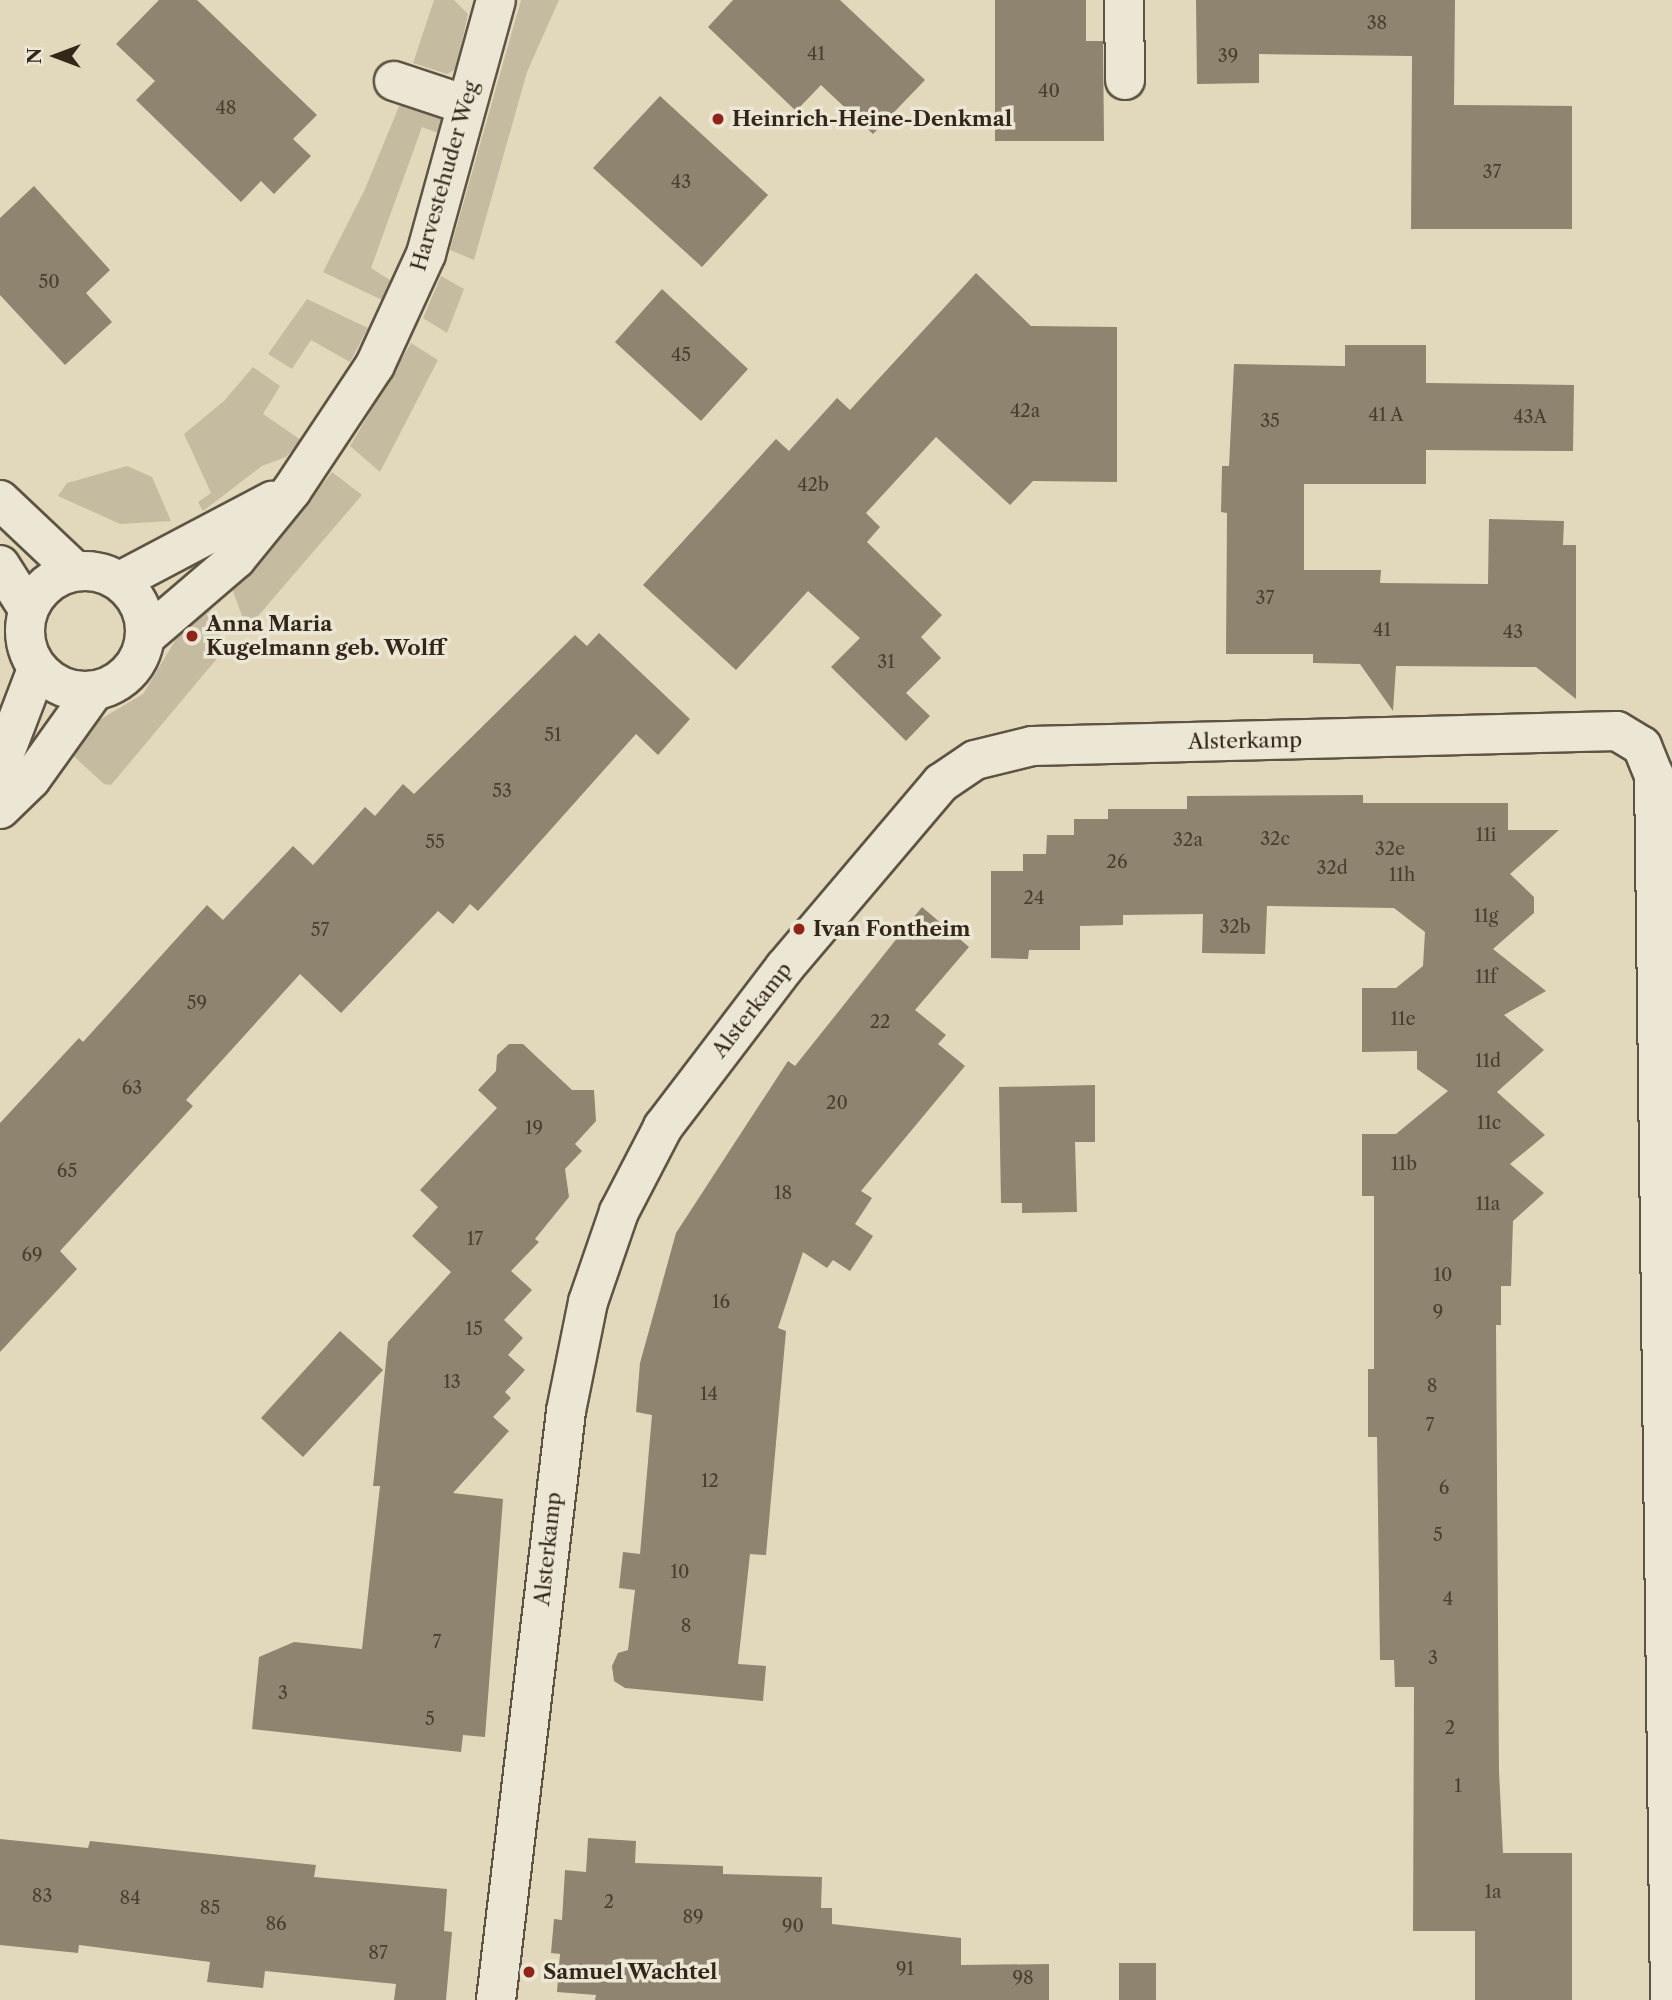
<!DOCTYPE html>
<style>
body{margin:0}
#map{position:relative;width:1672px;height:2000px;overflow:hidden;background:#e2d9bd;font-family:"Libre Caslon Text",serif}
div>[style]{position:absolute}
.green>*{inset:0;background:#c4bba1}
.building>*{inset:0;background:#8e846f}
.roads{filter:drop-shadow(2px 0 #5f5443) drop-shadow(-2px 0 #5f5443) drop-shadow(0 2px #5f5443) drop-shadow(0 -2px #5f5443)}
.minor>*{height:38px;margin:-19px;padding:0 19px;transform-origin:19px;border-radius:19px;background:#ece6d4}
.minor>.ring{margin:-19px;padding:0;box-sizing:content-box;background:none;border:38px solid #ece6d4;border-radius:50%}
.dots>*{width:19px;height:19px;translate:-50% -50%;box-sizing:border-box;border:4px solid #ece6d4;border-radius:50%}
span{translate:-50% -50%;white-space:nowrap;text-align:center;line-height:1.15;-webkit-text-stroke:7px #ece6d4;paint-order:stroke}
.number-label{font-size:18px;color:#4a3e2f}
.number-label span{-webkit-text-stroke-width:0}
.poi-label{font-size:21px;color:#33271a;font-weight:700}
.left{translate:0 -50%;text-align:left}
.street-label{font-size:21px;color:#33271a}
.north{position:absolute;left:21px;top:21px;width:70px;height:70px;-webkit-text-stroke:5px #ece6d4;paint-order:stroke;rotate:270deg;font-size:19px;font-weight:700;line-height:28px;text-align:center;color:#33271a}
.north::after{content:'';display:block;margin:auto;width:24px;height:32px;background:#33271a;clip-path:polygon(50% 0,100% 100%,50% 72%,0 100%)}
</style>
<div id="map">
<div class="green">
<div style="clip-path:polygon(434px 0,454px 0,468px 14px,456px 69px,447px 74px,413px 63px)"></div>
<div style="clip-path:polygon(521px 0,559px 0,527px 72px,474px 260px,450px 250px)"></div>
<div style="clip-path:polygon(402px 99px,443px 119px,438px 133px,422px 127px,371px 268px,390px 280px,382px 300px,323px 272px,365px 189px)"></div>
<div style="clip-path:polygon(441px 276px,464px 289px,447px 333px,423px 318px)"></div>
<div style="clip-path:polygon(307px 299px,368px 328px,350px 362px,311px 340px,292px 369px,268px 354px)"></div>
<div style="clip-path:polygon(411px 343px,438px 360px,380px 472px,350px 446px)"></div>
<div style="clip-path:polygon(253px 367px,280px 386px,263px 414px,301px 440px,286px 457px,262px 466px,203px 511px,198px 502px,211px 493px,184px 434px,224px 401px)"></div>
<div style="clip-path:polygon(127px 466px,152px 477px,171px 521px,120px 524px,58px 496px,67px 483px)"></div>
<div style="clip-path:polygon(332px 472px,362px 495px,247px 629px,232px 589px,268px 554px)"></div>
<div style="clip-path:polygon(208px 608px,225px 649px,111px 785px,104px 784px,68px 751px,94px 723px,143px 694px,182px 629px)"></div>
</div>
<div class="building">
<div style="clip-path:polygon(159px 0,197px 0,317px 115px,293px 139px,311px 156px,274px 194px,261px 181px,241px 202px,136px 100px,155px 81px,116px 44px)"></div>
<div style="clip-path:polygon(733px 0,840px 0,925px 80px,873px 134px,821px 85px,796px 111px,708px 27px)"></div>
<div style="clip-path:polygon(995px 0,1086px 0,1086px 41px,1103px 41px,1104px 141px,995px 141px)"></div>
<div style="clip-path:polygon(1196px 0,1455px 0,1454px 105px,1572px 106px,1572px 229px,1411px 229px,1412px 56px,1259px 54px,1259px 83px,1197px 84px)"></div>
<div style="clip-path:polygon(660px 96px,768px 195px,702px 267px,593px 168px)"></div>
<div style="clip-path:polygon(34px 186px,110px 270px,86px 293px,112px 322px,65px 365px,0 295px,0 218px)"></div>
<div style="clip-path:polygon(976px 273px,1031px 326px,1117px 327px,1117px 482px,1033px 481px,1010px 505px,936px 437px,866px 513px,880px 527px,867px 542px,942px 615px,921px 637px,941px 658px,906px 693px,930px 716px,906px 741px,831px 667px,860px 638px,808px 591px,736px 670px,643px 585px,776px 439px,789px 451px,837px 398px,850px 410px)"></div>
<div style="clip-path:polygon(662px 289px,748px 369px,701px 421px,615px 342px)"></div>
<div style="clip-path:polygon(1345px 345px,1426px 345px,1426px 383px,1574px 385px,1573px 451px,1426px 450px,1426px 484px,1304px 484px,1304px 570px,1381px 570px,1380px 583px,1488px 584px,1489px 519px,1564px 521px,1563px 545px,1576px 545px,1576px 699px,1536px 667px,1396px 666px,1393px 711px,1360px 664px,1313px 663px,1313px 654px,1226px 654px,1227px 513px,1221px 512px,1222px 466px,1229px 466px,1234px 364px,1345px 366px)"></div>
<div style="clip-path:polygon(599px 633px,690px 719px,658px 755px,636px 734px,478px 911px,470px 904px,453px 924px,438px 911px,341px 1013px,300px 974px,186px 1100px,193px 1106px,60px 1251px,77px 1269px,0 1352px,0 1123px,79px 1038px,83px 1042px,207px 905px,223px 920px,293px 846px,313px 865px,365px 807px,375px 816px,403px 784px,414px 794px,575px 635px,587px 646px)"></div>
<div style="clip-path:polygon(1363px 795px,1363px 803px,1508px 803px,1508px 830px,1559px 830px,1510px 874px,1534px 897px,1534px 913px,1493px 949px,1546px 991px,1504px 1015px,1544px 1050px,1497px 1092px,1545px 1135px,1510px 1164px,1544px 1193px,1513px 1221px,1511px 1286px,1501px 1286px,1501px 1325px,1496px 1325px,1499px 1771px,1503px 1853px,1572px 1853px,1572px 2000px,1475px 2000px,1475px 1931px,1413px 1931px,1414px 1687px,1395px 1687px,1394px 1660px,1380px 1660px,1377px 1437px,1368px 1437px,1368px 1369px,1374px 1369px,1374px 1196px,1362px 1196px,1362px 1134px,1396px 1134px,1448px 1091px,1417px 1069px,1417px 1051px,1362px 1052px,1362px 988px,1396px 988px,1423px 966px,1425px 932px,1394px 908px,1267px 906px,1265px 954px,1202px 953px,1203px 914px,1123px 915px,1123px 925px,1080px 926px,1080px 950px,1029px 950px,1028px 959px,991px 958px,991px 871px,1023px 871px,1023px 854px,1046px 854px,1047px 835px,1074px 835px,1074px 819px,1108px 819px,1108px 809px,1187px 809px,1187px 796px)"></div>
<div style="clip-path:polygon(922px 907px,969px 947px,915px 1010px,946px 1035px,938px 1044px,965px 1066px,861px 1191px,872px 1198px,855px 1224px,873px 1236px,850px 1271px,833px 1260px,827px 1268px,803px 1252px,778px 1328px,786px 1331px,766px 1555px,750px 1554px,738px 1664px,766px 1666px,763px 1701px,625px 1688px,614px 1681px,612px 1666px,618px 1653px,628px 1650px,635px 1590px,619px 1588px,623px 1552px,640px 1554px,652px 1415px,636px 1412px,640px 1363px,676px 1233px,788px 1061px,795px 1066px)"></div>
<div style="clip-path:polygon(509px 1044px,523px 1044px,572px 1090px,594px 1090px,596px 1121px,575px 1144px,582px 1151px,565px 1169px,569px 1197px,535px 1239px,539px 1242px,511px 1271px,532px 1290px,504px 1320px,523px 1338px,508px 1355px,525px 1370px,505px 1392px,511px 1398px,493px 1417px,509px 1431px,453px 1493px,503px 1499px,485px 1737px,463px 1735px,461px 1752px,252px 1729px,259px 1657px,294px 1642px,362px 1649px,380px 1486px,373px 1486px,388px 1342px,451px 1272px,412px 1236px,438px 1207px,420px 1190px,497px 1108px,478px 1090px,496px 1071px,497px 1055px)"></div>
<div style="clip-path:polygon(1095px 1085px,1095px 1142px,1075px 1142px,1077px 1212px,1022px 1213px,1022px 1203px,1001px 1203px,999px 1087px)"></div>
<div style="clip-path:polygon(340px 1331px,383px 1370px,303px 1457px,261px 1418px)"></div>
<div style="clip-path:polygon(588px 1838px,636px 1841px,635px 1863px,723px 1866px,723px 1874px,822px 1877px,821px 1908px,832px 1908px,832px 1924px,961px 1938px,961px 1965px,1049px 1964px,1049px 2000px,595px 2000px,596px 1995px,557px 1992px,560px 1954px,551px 1953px,554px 1919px,562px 1920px,565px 1870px,586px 1872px)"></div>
<div style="clip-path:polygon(0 1839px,88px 1848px,90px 1841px,316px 1865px,314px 1877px,447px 1889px,444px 1931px,452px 1932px,446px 2000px,394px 2000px,396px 1984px,265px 1971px,263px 1988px,207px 1982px,210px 1962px,79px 1945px,78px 1953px,0 1945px)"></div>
<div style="clip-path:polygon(1119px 1963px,1156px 1963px,1156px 2000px,1119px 2000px)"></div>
</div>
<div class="roads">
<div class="minor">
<div style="left:1124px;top:0;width:80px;rotate:89.3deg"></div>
<div style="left:394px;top:81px;width:76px;rotate:18.4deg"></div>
<div style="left:0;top:500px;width:103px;rotate:43.4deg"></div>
<div style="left:0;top:565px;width:52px;rotate:57.5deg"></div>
<div class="ring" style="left:25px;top:571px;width:82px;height:82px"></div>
<div style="left:120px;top:581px;width:172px;rotate:-27.8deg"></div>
<div style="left:145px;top:637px;width:120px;rotate:-40.6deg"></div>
<div style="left:236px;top:559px;width:89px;rotate:-50.9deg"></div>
<div style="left:292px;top:490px;width:150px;rotate:-56.4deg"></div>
<div style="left:375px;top:365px;width:122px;rotate:-65.3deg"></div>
<div style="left:426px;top:254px;width:263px;rotate:-74.6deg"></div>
<div style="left:0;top:766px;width:104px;rotate:-69.1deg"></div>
<div style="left:0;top:809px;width:43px;rotate:-44.1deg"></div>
<div style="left:31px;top:779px;width:108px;rotate:-54.4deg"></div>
<div style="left:496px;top:2000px;width:593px;rotate:-83.22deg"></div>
<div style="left:566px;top:1411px;width:111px;rotate:-78.6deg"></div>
<div style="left:588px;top:1302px;width:95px;rotate:-71deg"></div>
<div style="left:619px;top:1212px;width:96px;rotate:-62.6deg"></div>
<div style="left:663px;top:1127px;width:200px;rotate:-52.7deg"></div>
<div style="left:784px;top:968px;width:243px;rotate:-49.7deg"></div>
<div style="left:941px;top:783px;width:41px;rotate:-34.1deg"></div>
<div style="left:975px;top:760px;width:59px;rotate:-13.8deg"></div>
<div style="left:1032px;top:746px;width:585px;rotate:-1.47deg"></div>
<div style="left:1617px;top:731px;width:29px;rotate:31deg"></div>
<div style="left:1642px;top:746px;width:31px;rotate:68deg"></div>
<div style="left:1654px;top:775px;width:1225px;rotate:89.25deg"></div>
</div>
</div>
<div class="dots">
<div style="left:718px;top:119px;background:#8f2418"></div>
<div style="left:192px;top:636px;background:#8f2418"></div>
<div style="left:799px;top:929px;background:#8f2418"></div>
<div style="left:529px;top:1972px;background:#8f2418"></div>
</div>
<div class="number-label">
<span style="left:1377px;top:23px">38</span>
<span style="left:816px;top:54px">41</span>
<span style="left:1228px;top:56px">39</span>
<span style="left:1049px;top:91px">40</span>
<span style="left:226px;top:108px">48</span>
<span style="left:1492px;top:172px">37</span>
<span style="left:681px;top:182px">43</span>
<span style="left:49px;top:282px">50</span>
<span style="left:681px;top:355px">45</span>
<span style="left:1025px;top:411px">42a</span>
<span style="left:1386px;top:415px">41 A</span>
<span style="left:1530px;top:417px">43A</span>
<span style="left:1270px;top:421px">35</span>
<span style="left:813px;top:485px">42b</span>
<span style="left:1265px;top:598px">37</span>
<span style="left:1382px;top:630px">41</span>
<span style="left:1513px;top:632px">43</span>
<span style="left:886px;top:662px">31</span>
<span style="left:553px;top:735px">51</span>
<span style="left:502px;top:791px">53</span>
<span style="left:1486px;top:835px">11i</span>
<span style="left:1275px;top:839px">32c</span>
<span style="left:1188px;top:840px">32a</span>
<span style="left:435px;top:842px">55</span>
<span style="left:1390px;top:849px">32e</span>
<span style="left:1117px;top:862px">26</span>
<span style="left:1332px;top:868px">32d</span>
<span style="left:1402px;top:875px">11h</span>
<span style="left:1034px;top:898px">24</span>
<span style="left:1486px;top:916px">11g</span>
<span style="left:1235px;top:927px">32b</span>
<span style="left:320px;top:930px">57</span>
<span style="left:1486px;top:977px">11f</span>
<span style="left:197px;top:1003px">59</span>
<span style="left:1403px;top:1019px">11e</span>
<span style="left:880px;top:1022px">22</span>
<span style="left:1488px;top:1061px">11d</span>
<span style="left:132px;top:1088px">63</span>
<span style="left:837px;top:1103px">20</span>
<span style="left:1489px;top:1123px">11c</span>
<span style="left:534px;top:1128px">19</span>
<span style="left:1404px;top:1164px">11b</span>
<span style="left:67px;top:1171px">65</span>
<span style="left:783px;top:1193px">18</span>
<span style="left:1488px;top:1204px">11a</span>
<span style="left:475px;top:1239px">17</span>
<span style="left:32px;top:1255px">69</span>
<span style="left:1443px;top:1275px">10</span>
<span style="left:721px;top:1302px">16</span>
<span style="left:1438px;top:1312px">9</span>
<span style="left:474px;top:1329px">15</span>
<span style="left:452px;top:1382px">13</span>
<span style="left:1432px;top:1386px">8</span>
<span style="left:709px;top:1394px">14</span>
<span style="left:1430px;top:1425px">7</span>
<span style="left:710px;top:1481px">12</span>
<span style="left:1444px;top:1488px">6</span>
<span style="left:1438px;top:1535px">5</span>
<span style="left:680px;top:1572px">10</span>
<span style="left:1448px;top:1599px">4</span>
<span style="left:686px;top:1626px">8</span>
<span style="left:437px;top:1642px">7</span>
<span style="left:1433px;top:1658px">3</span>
<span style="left:283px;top:1693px">3</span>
<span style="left:430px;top:1719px">5</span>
<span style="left:1450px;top:1728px">2</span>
<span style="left:1458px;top:1786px">1</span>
<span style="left:1493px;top:1892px">1a</span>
<span style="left:42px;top:1896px">83</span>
<span style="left:130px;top:1898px">84</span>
<span style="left:609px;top:1902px">2</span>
<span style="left:210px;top:1908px">85</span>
<span style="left:693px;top:1917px">89</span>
<span style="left:276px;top:1924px">86</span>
<span style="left:793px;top:1926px">90</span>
<span style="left:378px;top:1953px">87</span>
<span style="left:905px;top:1969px">91</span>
<span style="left:1023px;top:1978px">98</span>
</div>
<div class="poi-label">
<span class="left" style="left:732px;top:119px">Heinrich-Heine-Denkmal</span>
<span class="left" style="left:206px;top:636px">Anna Maria<br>Kugelmann geb. Wolff</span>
<span class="left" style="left:813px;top:929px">Ivan Fontheim</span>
<span class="left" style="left:543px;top:1972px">Samuel Wachtel</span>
</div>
<div class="street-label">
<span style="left:445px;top:176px;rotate:-74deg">Harvestehuder Weg</span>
<span style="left:1245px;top:741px;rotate:-1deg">Alsterkamp</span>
<span style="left:752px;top:1010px;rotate:-52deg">Alsterkamp</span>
<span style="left:548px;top:1549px;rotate:-84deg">Alsterkamp</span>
</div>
<div class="north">N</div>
</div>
